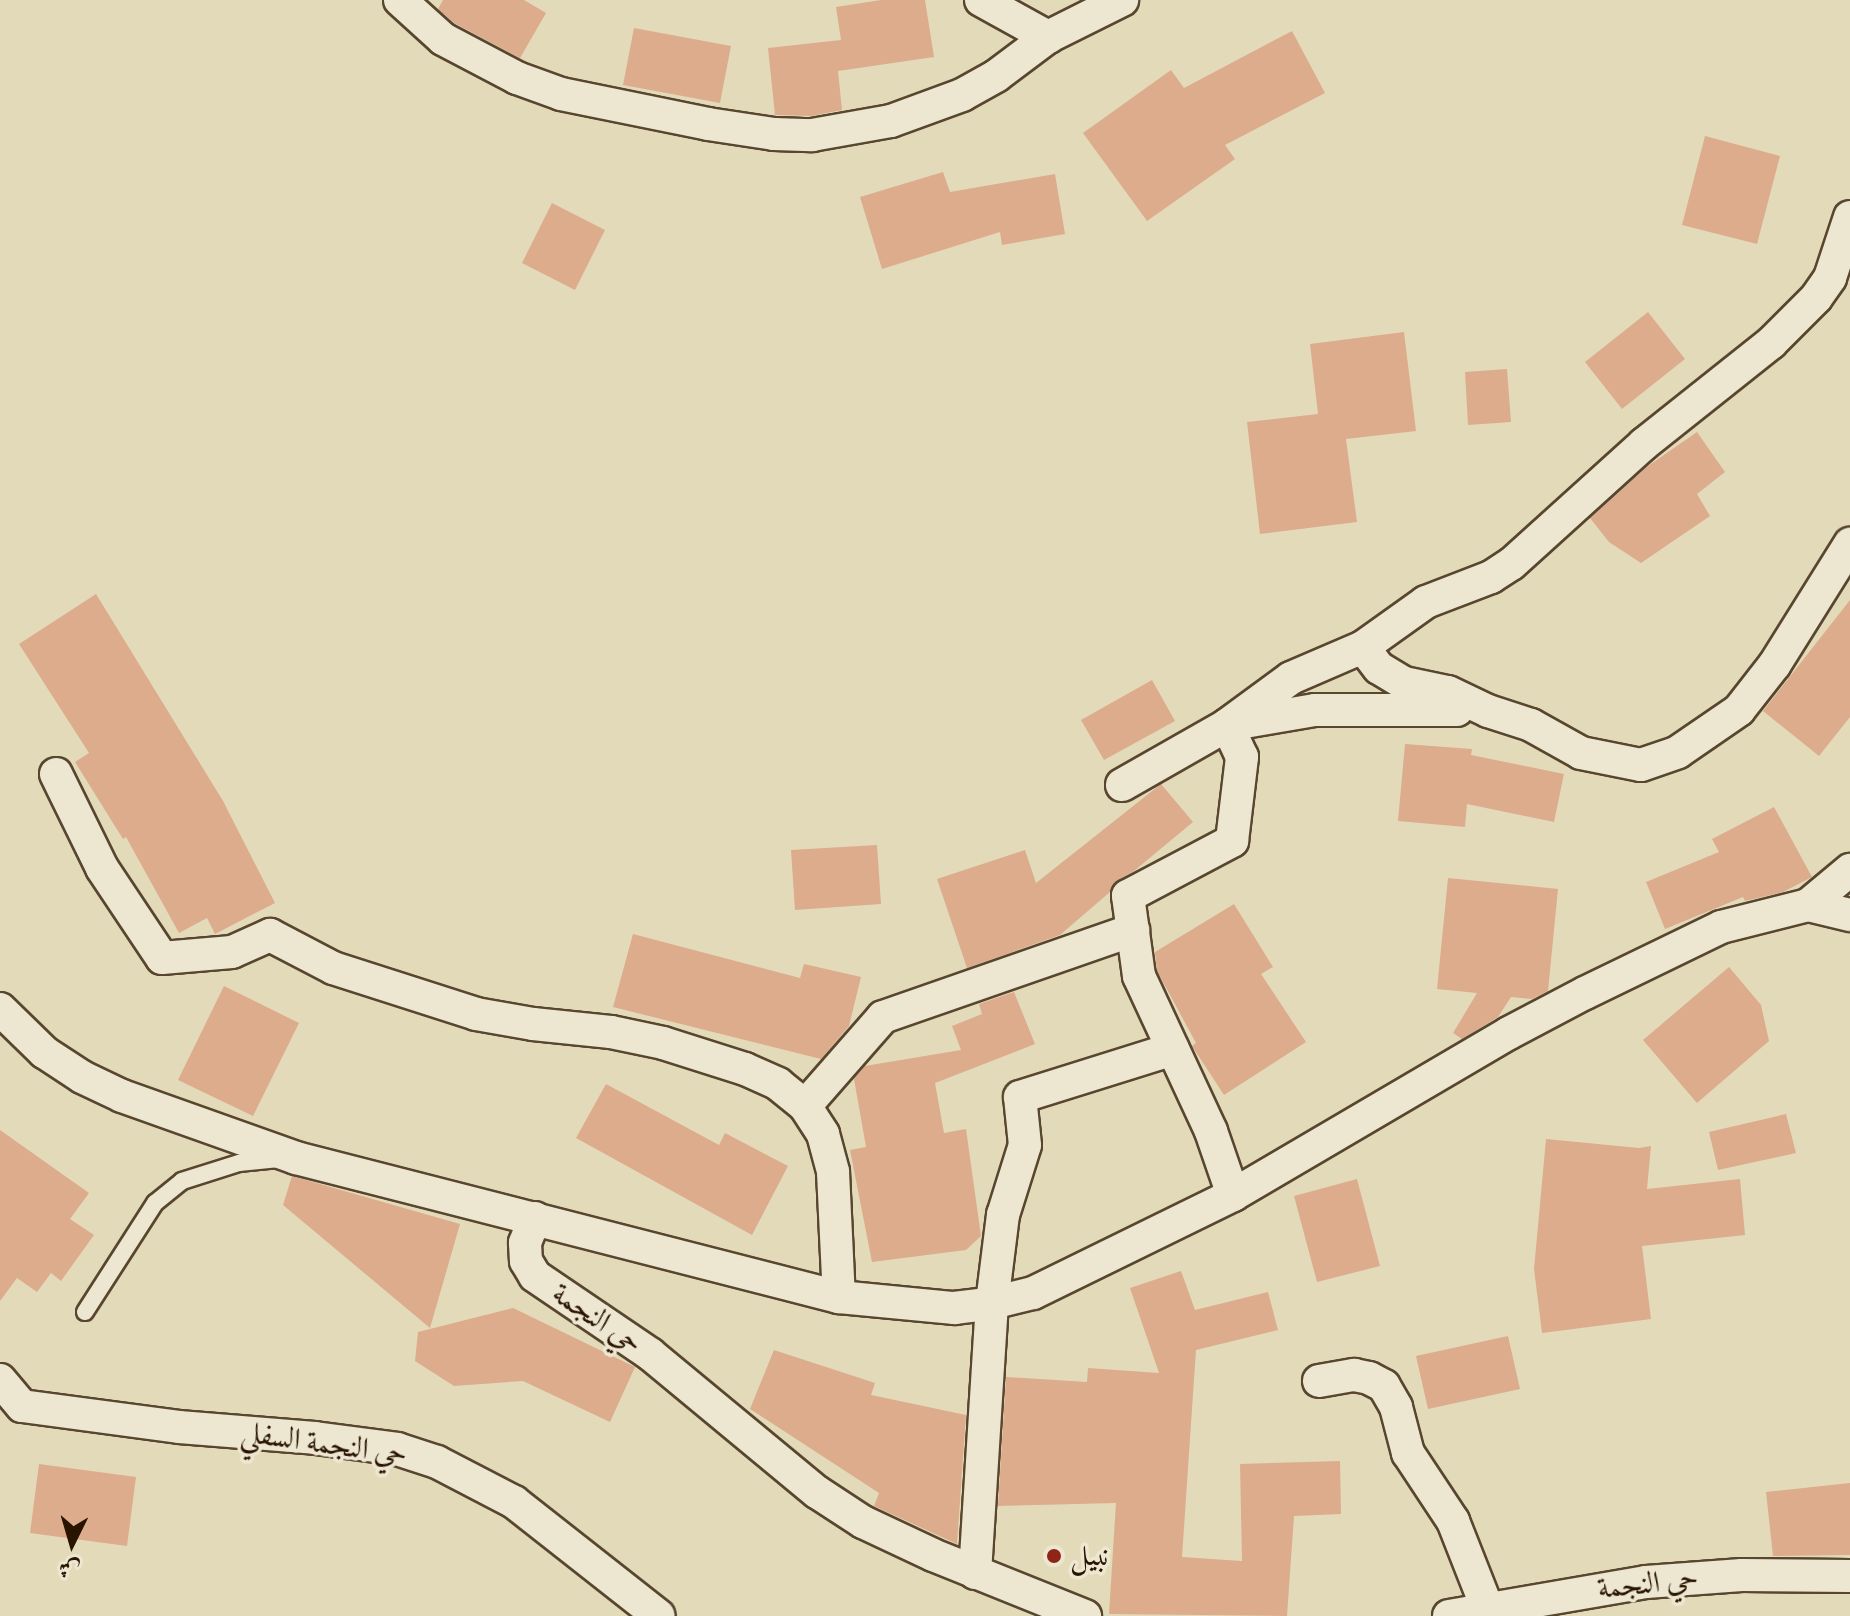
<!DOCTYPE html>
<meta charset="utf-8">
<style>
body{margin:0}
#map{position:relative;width:1850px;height:1616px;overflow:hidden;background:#e3daba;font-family:"Libre Bodoni",Amiri,serif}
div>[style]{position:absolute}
.building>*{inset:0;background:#dcac8d}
.roads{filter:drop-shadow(2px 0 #58462e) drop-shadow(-2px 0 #58462e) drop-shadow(0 2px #58462e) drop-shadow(0 -2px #58462e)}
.service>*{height:16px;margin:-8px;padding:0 8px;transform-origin:8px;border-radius:8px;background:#ede7d2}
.minor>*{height:32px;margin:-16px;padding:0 16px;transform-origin:16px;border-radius:16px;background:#ede7d2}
.dots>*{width:22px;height:22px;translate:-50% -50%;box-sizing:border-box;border:4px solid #ede7d2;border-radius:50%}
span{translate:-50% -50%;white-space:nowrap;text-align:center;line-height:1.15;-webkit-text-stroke:7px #ede7d2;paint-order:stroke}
.street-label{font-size:30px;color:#291400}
.poi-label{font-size:30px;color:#291400}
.left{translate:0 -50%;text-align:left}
.north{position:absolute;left:32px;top:1504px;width:80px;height:80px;-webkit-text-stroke:6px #ede7d2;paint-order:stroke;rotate:185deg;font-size:22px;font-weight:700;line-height:32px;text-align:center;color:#291400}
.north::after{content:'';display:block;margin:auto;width:28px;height:36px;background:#291400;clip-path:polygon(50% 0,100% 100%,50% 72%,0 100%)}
</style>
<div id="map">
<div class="building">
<div style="clip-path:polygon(443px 0,524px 0,546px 13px,520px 58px,454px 23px,438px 9px)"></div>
<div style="clip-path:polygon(881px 0,925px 0,934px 57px,838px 71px,842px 110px,811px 116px,775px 115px,768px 48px,841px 40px,836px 7px)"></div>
<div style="clip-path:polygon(634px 28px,731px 46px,720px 103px,623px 85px)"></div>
<div style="clip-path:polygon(1292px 31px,1325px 93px,1225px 145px,1235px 159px,1147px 221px,1083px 133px,1171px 70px,1184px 88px)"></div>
<div style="clip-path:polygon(1705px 136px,1780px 156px,1757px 244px,1682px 225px)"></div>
<div style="clip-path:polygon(943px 172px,950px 192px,1055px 174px,1065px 234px,1002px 245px,1000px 232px,882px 269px,860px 197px)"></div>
<div style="clip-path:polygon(552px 203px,605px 230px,575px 290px,522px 263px)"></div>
<div style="clip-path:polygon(1648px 312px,1685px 359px,1622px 409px,1585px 362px)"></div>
<div style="clip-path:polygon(1404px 332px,1416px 431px,1346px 439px,1357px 522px,1260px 534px,1247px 422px,1318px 414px,1310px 344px)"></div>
<div style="clip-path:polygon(1507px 369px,1511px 422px,1468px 425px,1465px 372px)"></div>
<div style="clip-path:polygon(1697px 432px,1725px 472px,1697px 494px,1710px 516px,1641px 563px,1609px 542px,1590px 518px,1648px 466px)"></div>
<div style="clip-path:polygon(96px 594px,223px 801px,275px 903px,215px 934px,207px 918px,179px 933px,126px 837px,123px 839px,75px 762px,89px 753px,19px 644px)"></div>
<div style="clip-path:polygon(1850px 600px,1850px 717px,1819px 756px,1763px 711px)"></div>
<div style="clip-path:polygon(1152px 680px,1175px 721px,1104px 760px,1081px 720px)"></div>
<div style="clip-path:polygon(1405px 744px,1472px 749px,1471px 755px,1564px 774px,1554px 822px,1467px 804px,1465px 827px,1398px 821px)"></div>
<div style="clip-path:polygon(1161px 784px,1193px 822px,1134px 871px,1118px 880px,1110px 892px,1060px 935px,967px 968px,937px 879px,1025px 850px,1036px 883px)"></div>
<div style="clip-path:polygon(1774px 807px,1812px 877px,1783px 892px,1745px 901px,1743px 897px,1665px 929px,1646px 882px,1719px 852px,1712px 839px)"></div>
<div style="clip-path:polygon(877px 845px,881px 904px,795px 910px,791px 850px)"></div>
<div style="clip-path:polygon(1448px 878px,1558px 889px,1548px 991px,1532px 999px,1511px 997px,1498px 1017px,1462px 1039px,1453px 1033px,1477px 993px,1437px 989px)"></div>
<div style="clip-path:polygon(1234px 904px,1273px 967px,1261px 974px,1306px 1042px,1224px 1095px,1192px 1046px,1196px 1043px,1157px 971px,1155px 952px)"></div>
<div style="clip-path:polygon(633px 934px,800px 978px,804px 964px,861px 977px,849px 1026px,821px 1059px,613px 1007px)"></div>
<div style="clip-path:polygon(1729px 967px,1761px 1005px,1769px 1041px,1697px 1103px,1643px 1040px)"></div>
<div style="clip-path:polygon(224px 986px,299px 1023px,253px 1116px,178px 1080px)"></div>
<div style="clip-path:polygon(1014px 992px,1035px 1044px,935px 1083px,944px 1133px,966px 1129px,981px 1236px,966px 1250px,872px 1262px,850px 1150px,866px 1147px,854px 1079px,865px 1066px,961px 1050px,952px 1026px,982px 1014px,979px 1004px)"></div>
<div style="clip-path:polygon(606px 1084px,719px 1145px,725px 1133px,788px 1166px,752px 1235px,576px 1138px)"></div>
<div style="clip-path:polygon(1786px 1114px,1796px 1153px,1718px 1170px,1709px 1132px)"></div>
<div style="clip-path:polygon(0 1130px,89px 1193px,70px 1219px,94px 1235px,61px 1281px,51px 1273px,37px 1292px,17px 1278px,0 1301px)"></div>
<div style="clip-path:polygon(1546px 1139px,1639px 1148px,1651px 1146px,1647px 1189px,1740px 1179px,1745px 1235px,1642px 1246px,1651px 1319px,1542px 1333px,1534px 1269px)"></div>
<div style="clip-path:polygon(292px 1176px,460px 1224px,430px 1328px,283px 1205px)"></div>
<div style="clip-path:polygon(1357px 1179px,1380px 1266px,1317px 1282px,1294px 1196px)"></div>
<div style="clip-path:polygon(1181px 1271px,1195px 1310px,1268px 1292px,1278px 1330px,1196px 1350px,1182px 1557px,1242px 1561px,1240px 1464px,1340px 1461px,1341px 1514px,1294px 1516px,1287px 1616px,1109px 1614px,1116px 1503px,998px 1506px,1006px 1377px,1087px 1382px,1088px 1368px,1159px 1373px,1130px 1288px)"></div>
<div style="clip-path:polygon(513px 1308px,635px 1367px,610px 1422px,523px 1381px,454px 1386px,415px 1361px,418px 1332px)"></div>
<div style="clip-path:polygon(1508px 1336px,1520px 1389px,1428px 1409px,1416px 1356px)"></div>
<div style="clip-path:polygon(774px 1350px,875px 1383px,871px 1395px,966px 1415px,957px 1544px,874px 1506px,879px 1493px,750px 1409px)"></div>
<div style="clip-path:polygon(39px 1464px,136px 1477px,127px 1546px,30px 1533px)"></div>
<div style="clip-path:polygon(1850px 1483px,1850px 1555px,1773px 1556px,1766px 1492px)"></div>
</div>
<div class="roads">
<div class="service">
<div style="left:85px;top:1312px;width:130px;rotate:-57.3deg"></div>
<div style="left:155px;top:1203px;width:35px;rotate:-39deg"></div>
<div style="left:182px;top:1181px;width:60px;rotate:-17.5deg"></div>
<div style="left:239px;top:1163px;width:40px;rotate:-5.7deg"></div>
</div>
<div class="minor">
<div style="left:400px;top:0;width:58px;rotate:42.2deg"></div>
<div style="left:443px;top:39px;width:84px;rotate:27.8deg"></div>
<div style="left:517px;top:78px;width:47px;rotate:20deg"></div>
<div style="left:561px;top:94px;width:150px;rotate:11.5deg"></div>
<div style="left:708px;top:124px;width:67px;rotate:8.6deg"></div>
<div style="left:774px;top:134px;width:38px;rotate:2deg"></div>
<div style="left:812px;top:135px;width:80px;rotate:-10deg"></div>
<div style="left:891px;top:121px;width:76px;rotate:-20.1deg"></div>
<div style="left:962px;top:95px;width:39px;rotate:-29deg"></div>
<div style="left:996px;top:76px;width:65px;rotate:-36.9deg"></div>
<div style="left:1048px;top:37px;width:83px;rotate:-26.6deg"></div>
<div style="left:981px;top:0;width:77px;rotate:28.9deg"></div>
<div style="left:1850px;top:217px;width:64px;rotate:108.2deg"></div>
<div style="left:1830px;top:278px;width:24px;rotate:125deg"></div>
<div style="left:1816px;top:298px;width:64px;rotate:135deg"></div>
<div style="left:1771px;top:343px;width:162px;rotate:141.5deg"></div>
<div style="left:1644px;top:444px;width:179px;rotate:137.9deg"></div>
<div style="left:1511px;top:564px;width:24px;rotate:147deg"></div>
<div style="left:1491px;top:577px;width:70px;rotate:159deg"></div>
<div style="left:1426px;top:602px;width:77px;rotate:144.5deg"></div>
<div style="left:1363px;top:647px;width:26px;rotate:53deg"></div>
<div style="left:1379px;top:668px;width:29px;rotate:31deg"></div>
<div style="left:1404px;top:683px;width:45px;rotate:11.6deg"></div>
<div style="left:1448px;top:692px;width:44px;rotate:25.4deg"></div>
<div style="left:1488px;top:711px;width:45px;rotate:18deg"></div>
<div style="left:1531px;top:725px;width:57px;rotate:29.2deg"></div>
<div style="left:1581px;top:753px;width:61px;rotate:11.3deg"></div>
<div style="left:1641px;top:765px;width:39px;rotate:-19deg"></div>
<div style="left:1678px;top:752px;width:74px;rotate:-34.5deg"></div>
<div style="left:1739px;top:710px;width:58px;rotate:-52deg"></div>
<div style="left:1775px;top:664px;width:142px;rotate:-58deg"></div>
<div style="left:56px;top:774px;width:105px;rotate:63.9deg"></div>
<div style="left:102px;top:868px;width:108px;rotate:56.3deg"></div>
<div style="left:162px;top:958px;width:70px;rotate:-4.9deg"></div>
<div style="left:232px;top:952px;width:42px;rotate:-24.1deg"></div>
<div style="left:270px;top:935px;width:71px;rotate:27.6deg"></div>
<div style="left:333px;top:968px;width:150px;rotate:17.8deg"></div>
<div style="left:476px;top:1014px;width:58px;rotate:10deg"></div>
<div style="left:533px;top:1024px;width:78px;rotate:5.9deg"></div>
<div style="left:611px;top:1032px;width:53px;rotate:11.9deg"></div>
<div style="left:663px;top:1043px;width:86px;rotate:17.6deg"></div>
<div style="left:745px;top:1069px;width:36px;rotate:24deg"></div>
<div style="left:778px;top:1084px;width:35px;rotate:39deg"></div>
<div style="left:805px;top:1106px;width:33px;rotate:57deg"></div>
<div style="left:823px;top:1134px;width:39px;rotate:75deg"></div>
<div style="left:833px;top:1172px;width:125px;rotate:87.3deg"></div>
<div style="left:1122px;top:785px;width:121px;rotate:-29.7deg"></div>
<div style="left:1227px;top:725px;width:89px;rotate:-9.7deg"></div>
<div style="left:1315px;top:710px;width:142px"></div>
<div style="left:1808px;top:905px;width:43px;rotate:13.4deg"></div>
<div style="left:0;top:1009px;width:62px;rotate:44.3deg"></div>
<div style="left:44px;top:1052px;width:45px;rotate:33.3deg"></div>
<div style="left:82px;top:1077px;width:44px;rotate:25.4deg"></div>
<div style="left:122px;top:1096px;width:185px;rotate:19.6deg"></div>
<div style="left:296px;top:1158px;width:561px;rotate:14.36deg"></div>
<div style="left:839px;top:1297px;width:116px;rotate:5.5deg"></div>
<div style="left:954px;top:1308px;width:38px;rotate:-7deg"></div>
<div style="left:992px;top:1303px;width:42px;rotate:-13.7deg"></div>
<div style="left:1033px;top:1293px;width:223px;rotate:-26.1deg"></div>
<div style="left:1233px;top:1195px;width:320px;rotate:-30.4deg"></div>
<div style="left:1509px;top:1033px;width:86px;rotate:-27.8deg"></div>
<div style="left:1585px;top:993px;width:151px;rotate:-25.9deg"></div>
<div style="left:1721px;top:927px;width:90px;rotate:-14.2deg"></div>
<div style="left:1808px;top:905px;width:55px;rotate:-39.8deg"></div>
<div style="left:805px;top:1106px;width:118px;rotate:-48.8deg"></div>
<div style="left:883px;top:1017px;width:265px;rotate:-19.2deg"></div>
<div style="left:1233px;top:1195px;width:68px;rotate:-109deg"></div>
<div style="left:1211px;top:1131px;width:171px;rotate:-114.9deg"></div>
<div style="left:1139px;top:976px;width:81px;rotate:-97.8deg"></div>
<div style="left:1128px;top:896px;width:118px;rotate:-27.9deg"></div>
<div style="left:1232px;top:841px;width:85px;rotate:-83.2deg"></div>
<div style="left:1242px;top:757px;width:35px;rotate:-115deg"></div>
<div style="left:1227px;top:725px;width:79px;rotate:-36.3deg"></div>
<div style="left:1291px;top:678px;width:78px;rotate:-23.3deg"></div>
<div style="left:535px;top:1218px;width:27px;rotate:112deg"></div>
<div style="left:525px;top:1243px;width:18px;rotate:87deg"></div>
<div style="left:526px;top:1261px;width:17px;rotate:59deg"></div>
<div style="left:535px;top:1276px;width:139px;rotate:34.1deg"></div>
<div style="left:650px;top:1354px;width:217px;rotate:39.6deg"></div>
<div style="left:817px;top:1492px;width:55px;rotate:33.1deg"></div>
<div style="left:863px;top:1522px;width:77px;rotate:25.2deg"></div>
<div style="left:933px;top:1555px;width:164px;rotate:21.9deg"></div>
<div style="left:0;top:1380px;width:34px;rotate:50deg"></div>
<div style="left:22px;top:1406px;width:158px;rotate:7.6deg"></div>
<div style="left:179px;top:1427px;width:136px;rotate:4.6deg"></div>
<div style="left:315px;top:1438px;width:83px;rotate:7.6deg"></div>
<div style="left:397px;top:1449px;width:42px;rotate:18deg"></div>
<div style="left:437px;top:1462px;width:87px;rotate:27.5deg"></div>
<div style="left:514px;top:1502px;width:184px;rotate:38.2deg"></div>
<div style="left:1319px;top:1381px;width:36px;rotate:-10deg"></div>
<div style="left:1354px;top:1375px;width:15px;rotate:11deg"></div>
<div style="left:1369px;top:1378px;width:17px;rotate:28deg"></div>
<div style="left:1384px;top:1386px;width:24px;rotate:60deg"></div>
<div style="left:1396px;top:1407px;width:48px;rotate:75.4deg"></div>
<div style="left:1408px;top:1453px;width:82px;rotate:56.5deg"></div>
<div style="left:1453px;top:1521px;width:96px;rotate:68.5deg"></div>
<div style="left:975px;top:1573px;width:271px;rotate:-86.4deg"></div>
<div style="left:992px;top:1303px;width:89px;rotate:-82.9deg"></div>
<div style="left:1003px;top:1215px;width:73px;rotate:-72.6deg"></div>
<div style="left:1025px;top:1145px;width:48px;rotate:-95.9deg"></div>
<div style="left:1020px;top:1097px;width:160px;rotate:-17.4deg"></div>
<div style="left:1449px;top:1616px;width:200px;rotate:-9.8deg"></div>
<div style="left:1646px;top:1582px;width:96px;rotate:-4.2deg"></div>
<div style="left:1742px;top:1575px;width:108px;rotate:0.5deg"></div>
</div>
</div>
<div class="dots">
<div style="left:1054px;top:1556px;background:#8f2418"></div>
</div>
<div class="street-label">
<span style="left:597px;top:1319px;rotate:34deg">حي النجمة</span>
<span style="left:324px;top:1444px;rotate:8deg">حي النجمة السفلي</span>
<span style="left:1648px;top:1584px;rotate:-6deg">حي النجمة</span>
</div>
<div class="poi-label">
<span class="left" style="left:1070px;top:1556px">نبيل</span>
</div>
<div class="north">ش</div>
</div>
